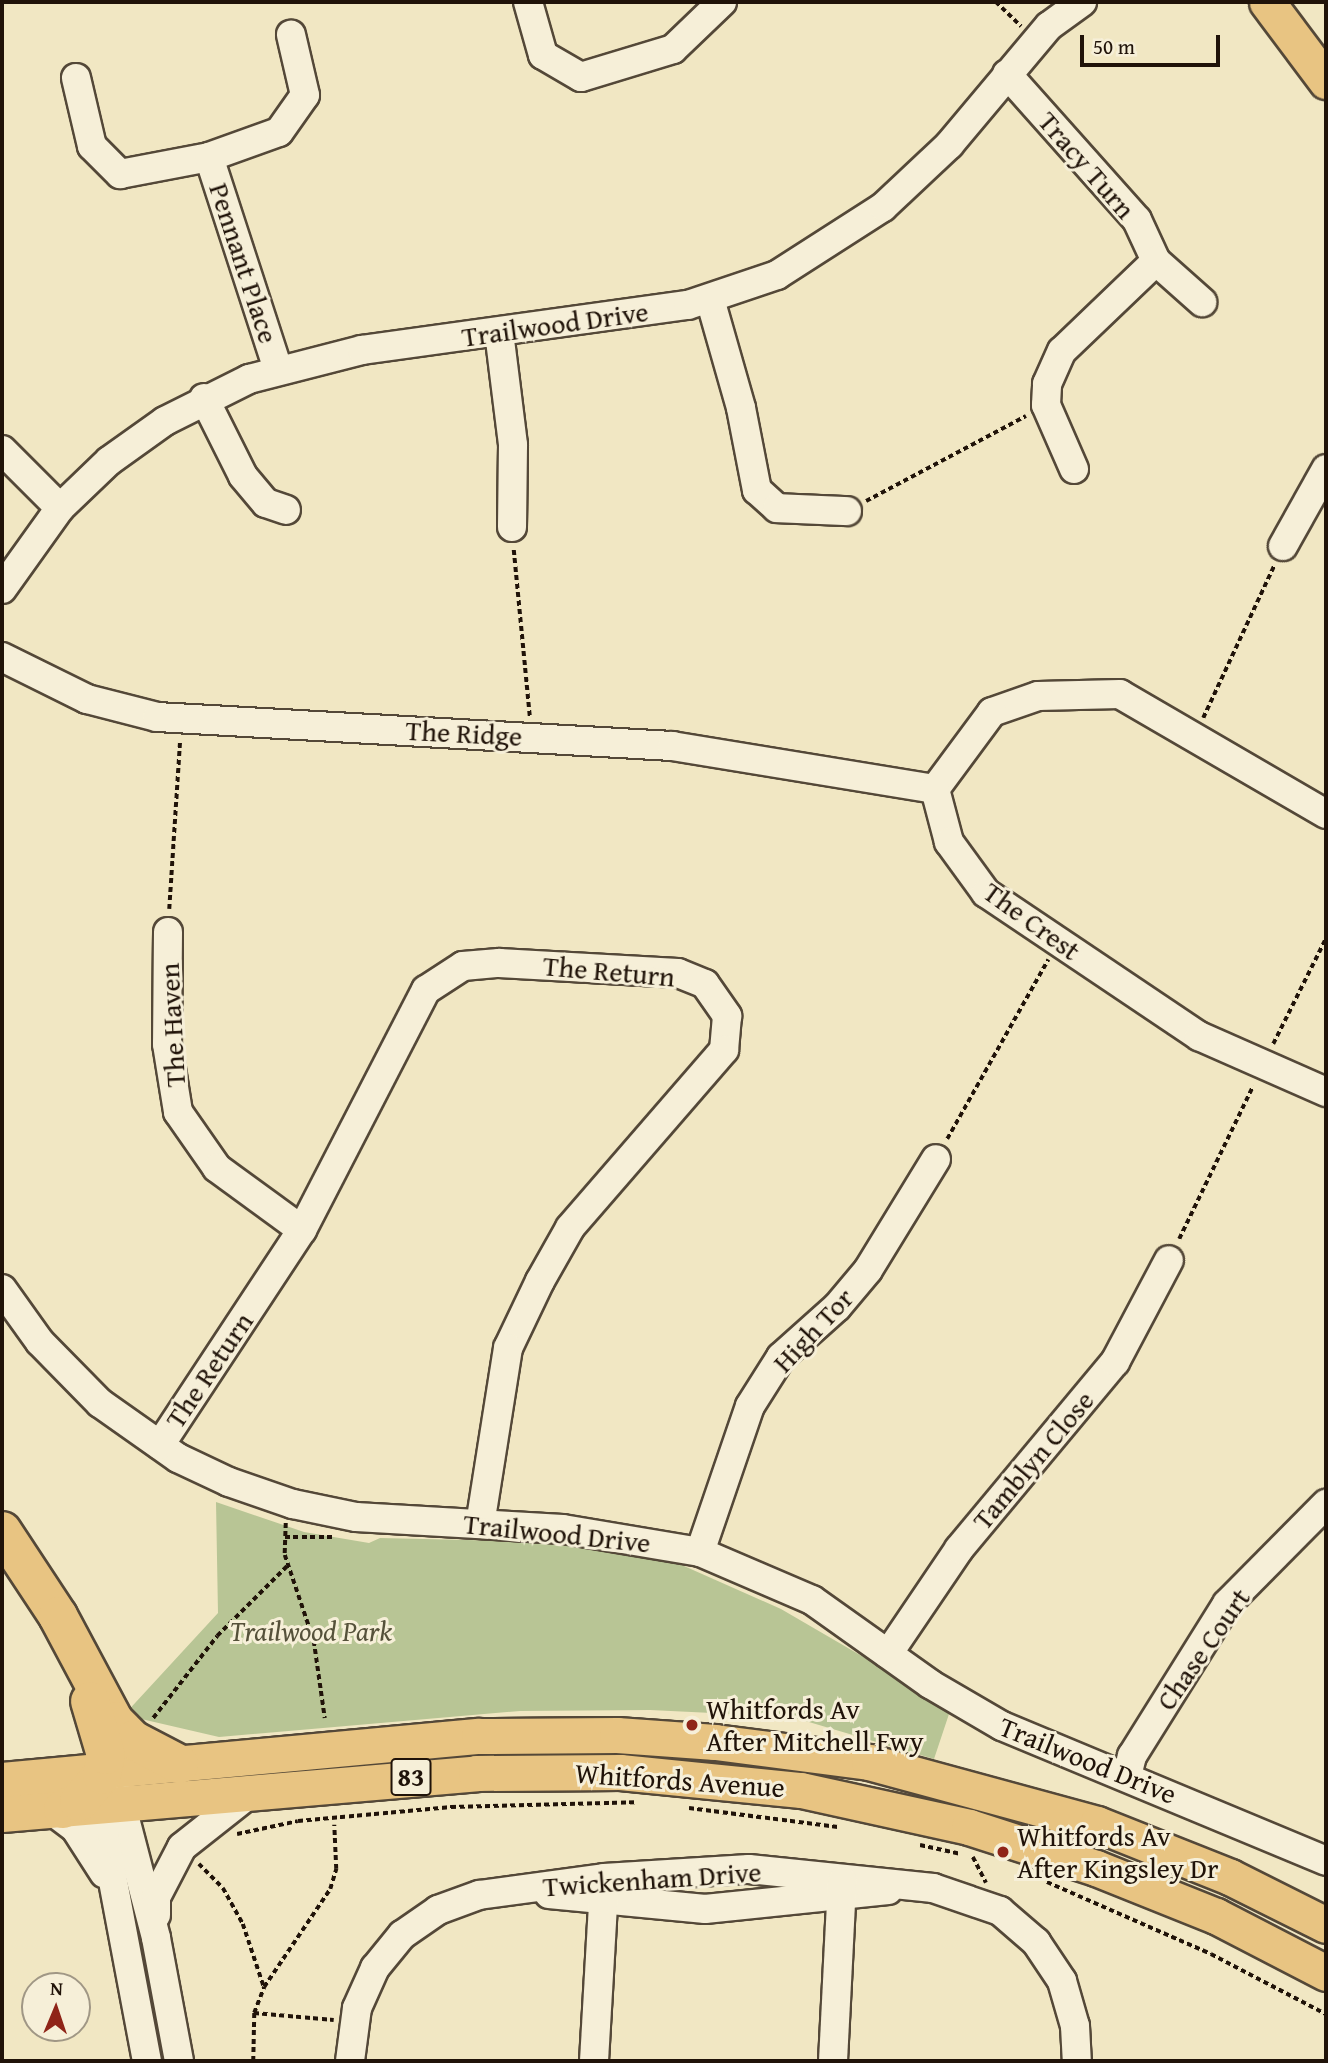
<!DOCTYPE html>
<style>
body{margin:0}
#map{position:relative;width:1328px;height:2063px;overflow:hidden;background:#f1e7c3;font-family:"Gentium Book Plus",serif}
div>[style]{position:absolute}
.green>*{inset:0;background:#b8c595}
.path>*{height:3.5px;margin-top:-1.75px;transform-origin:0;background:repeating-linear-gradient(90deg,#201309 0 5px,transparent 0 8.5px)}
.roads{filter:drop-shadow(2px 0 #544838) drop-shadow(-2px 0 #544838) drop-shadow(0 2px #544838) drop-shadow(0 -2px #544838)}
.minor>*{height:28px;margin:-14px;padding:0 14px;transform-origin:14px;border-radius:14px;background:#f6efd8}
.major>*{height:35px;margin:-17.5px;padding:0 17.5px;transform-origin:17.5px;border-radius:17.5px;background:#e8c482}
.highway>*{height:38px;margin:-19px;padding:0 19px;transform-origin:19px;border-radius:19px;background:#e8c482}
.dots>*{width:19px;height:19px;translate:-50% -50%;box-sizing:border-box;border:4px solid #f6efd8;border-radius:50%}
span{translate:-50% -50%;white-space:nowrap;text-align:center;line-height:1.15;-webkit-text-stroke:6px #f6efd8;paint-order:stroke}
.shield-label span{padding:2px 5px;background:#f6efd8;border:2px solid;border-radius:5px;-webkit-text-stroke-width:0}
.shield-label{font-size:26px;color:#201309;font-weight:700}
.street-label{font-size:28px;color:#201309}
.park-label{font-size:28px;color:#55513a;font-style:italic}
.poi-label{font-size:28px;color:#201309}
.left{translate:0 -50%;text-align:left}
.frame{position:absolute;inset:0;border:4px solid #201309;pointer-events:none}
.north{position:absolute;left:21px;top:1972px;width:70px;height:70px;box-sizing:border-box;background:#f6efd8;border:2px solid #a09785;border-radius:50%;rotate:2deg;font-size:19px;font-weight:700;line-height:28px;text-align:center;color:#201309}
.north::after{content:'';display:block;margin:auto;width:24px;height:32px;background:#8f2418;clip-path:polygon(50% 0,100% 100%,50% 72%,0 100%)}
.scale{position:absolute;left:1080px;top:35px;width:140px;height:32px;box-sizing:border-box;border:4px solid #201309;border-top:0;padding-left:9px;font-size:21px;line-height:24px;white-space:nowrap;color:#201309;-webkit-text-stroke:5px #f6efd8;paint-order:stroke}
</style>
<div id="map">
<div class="green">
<div style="clip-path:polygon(216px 1502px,304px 1532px,369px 1543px,380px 1538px,551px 1542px,666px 1558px,781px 1609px,951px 1708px,934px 1759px,792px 1717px,650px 1710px,520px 1711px,219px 1737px,124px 1715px,218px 1613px)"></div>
</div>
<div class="path">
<div style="left:996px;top:2px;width:35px;rotate:44deg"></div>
<div style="left:866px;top:501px;width:181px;rotate:-28deg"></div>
<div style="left:514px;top:550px;width:168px;rotate:84.5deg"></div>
<div style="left:1203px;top:718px;width:168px;rotate:-65deg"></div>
<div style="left:169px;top:909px;width:170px;rotate:-86.3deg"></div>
<div style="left:1273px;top:1044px;width:119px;rotate:-63.4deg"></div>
<div style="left:947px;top:1139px;width:206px;rotate:-60.6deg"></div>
<div style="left:1179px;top:1239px;width:170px;rotate:-64.2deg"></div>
<div style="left:286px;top:1523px;width:32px;rotate:92deg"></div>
<div style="left:285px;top:1555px;width:91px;rotate:71.4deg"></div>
<div style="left:314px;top:1641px;width:78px;rotate:81.9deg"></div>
<div style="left:285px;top:1537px;width:47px"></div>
<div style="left:153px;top:1718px;width:104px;rotate:-52deg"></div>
<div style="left:217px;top:1636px;width:100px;rotate:-45deg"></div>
<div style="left:689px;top:1808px;width:150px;rotate:7.3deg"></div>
<div style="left:237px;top:1834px;width:62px;rotate:-12deg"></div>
<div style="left:298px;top:1821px;width:154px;rotate:-5.2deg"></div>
<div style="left:451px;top:1807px;width:185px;rotate:-1.5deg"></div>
<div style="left:920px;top:1845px;width:42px;rotate:12.4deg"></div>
<div style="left:973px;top:1857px;width:29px;rotate:63deg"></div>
<div style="left:199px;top:1864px;width:34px;rotate:45deg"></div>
<div style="left:223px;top:1888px;width:41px;rotate:60.9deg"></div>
<div style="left:243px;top:1924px;width:66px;rotate:71.6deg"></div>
<div style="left:1047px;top:1882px;width:179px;rotate:23.7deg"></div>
<div style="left:1211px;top:1954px;width:130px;rotate:27.6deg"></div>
<div style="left:254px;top:2013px;width:80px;rotate:5deg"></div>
<div style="left:253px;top:2061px;width:48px;rotate:-88.8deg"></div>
<div style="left:254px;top:2013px;width:28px;rotate:-69deg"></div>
<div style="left:264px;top:1987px;width:118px;rotate:-56deg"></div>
<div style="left:330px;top:1889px;width:21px;rotate:-73deg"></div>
<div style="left:336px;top:1869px;width:44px;rotate:-92.6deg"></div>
</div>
<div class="roads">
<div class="minor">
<div style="left:528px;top:2px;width:55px;rotate:74.2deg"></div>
<div style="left:543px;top:55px;width:44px;rotate:30.1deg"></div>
<div style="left:581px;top:77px;width:96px;rotate:-16.9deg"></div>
<div style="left:673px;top:49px;width:68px;rotate:-43.8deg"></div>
<div style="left:1007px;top:74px;width:195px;rotate:48.3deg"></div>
<div style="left:1137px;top:220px;width:45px;rotate:65.1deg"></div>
<div style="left:1156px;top:261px;width:62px;rotate:41.7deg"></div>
<div style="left:76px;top:78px;width:70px;rotate:76.8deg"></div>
<div style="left:92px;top:146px;width:40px;rotate:45deg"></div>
<div style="left:120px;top:174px;width:91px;rotate:-10.8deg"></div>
<div style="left:209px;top:157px;width:74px;rotate:-19.7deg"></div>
<div style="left:279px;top:132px;width:45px;rotate:-54.9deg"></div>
<div style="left:305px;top:95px;width:62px;rotate:-103.1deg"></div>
<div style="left:209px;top:157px;width:223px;rotate:72deg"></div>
<div style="left:710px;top:299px;width:113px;rotate:74.1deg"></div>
<div style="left:741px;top:408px;width:84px;rotate:79deg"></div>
<div style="left:757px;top:490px;width:27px;rotate:42deg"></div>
<div style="left:777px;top:508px;width:70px;rotate:2.5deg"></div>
<div style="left:499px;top:332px;width:114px;rotate:82.9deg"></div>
<div style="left:513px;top:445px;width:82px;rotate:90.7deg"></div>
<div style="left:204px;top:398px;width:87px;rotate:63.4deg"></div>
<div style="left:243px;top:476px;width:35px;rotate:50deg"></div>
<div style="left:266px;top:503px;width:21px;rotate:19deg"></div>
<div style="left:2px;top:450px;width:82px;rotate:45deg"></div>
<div style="left:1074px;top:469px;width:70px;rotate:-113.6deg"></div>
<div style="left:1046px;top:405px;width:21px;rotate:-87deg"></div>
<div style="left:1047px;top:384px;width:36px;rotate:-66deg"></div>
<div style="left:1062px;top:351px;width:130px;rotate:-43.8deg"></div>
<div style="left:1283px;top:546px;width:88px;rotate:-60.8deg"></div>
<div style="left:2px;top:589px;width:100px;rotate:-54.4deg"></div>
<div style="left:60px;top:508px;width:68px;rotate:-43.8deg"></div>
<div style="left:109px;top:461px;width:69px;rotate:-35.5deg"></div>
<div style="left:165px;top:421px;width:94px;rotate:-26.6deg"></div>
<div style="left:249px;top:379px;width:117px;rotate:-14.4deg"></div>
<div style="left:362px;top:350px;width:329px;rotate:-7.9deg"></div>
<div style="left:688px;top:305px;width:94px;rotate:-18.6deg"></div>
<div style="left:777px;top:275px;width:126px;rotate:-32.7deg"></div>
<div style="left:883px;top:207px;width:91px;rotate:-43.2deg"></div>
<div style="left:949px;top:145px;width:155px;rotate:-50deg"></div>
<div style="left:1049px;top:26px;width:41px;rotate:-36deg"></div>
<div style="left:2px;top:657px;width:95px;rotate:26.3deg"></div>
<div style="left:87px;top:699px;width:72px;rotate:14.4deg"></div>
<div style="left:157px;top:717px;width:516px;rotate:3.22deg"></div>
<div style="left:672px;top:746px;width:266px;rotate:9.3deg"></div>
<div style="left:1326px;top:814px;width:238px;rotate:-149.8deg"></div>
<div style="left:1120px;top:694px;width:82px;rotate:178.6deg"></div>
<div style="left:1038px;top:696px;width:49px;rotate:160.8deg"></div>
<div style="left:992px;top:712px;width:96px;rotate:126.5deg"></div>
<div style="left:935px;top:789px;width:55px;rotate:75.2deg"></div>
<div style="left:949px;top:842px;width:63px;rotate:54deg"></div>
<div style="left:986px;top:893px;width:257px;rotate:33.9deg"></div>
<div style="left:1199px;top:1036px;width:139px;rotate:23.8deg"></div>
<div style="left:168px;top:932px;width:112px;rotate:90.5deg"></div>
<div style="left:167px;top:1044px;width:69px;rotate:80.8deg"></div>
<div style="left:178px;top:1112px;width:68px;rotate:55.1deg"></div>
<div style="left:217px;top:1168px;width:105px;rotate:36.1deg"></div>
<div style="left:2px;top:1289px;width:65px;rotate:54.4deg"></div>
<div style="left:40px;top:1342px;width:86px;rotate:45.5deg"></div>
<div style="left:100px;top:1403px;width:95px;rotate:35.2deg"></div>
<div style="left:178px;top:1458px;width:56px;rotate:25.2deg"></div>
<div style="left:229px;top:1482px;width:68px;rotate:19deg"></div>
<div style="left:293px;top:1504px;width:64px;rotate:11.7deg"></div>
<div style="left:356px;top:1517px;width:207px;rotate:3.3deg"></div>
<div style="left:563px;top:1529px;width:139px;rotate:9.5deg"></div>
<div style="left:700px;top:1552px;width:122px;rotate:23.2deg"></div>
<div style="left:812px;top:1600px;width:145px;rotate:35.4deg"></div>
<div style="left:930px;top:1684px;width:83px;rotate:30.3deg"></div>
<div style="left:1002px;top:1726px;width:351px;rotate:22.6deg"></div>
<div style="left:160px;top:1445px;width:258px;rotate:-56.6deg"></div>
<div style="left:302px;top:1230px;width:270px;rotate:-62.7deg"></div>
<div style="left:426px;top:990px;width:44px;rotate:-33deg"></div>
<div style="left:463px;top:966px;width:36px;rotate:-5deg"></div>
<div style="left:499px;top:963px;width:179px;rotate:3.2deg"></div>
<div style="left:678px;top:973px;width:29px;rotate:22deg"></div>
<div style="left:705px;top:984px;width:39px;rotate:55deg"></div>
<div style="left:727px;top:1016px;width:34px;rotate:95deg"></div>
<div style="left:724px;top:1050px;width:235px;rotate:130.9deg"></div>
<div style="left:570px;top:1228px;width:61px;rotate:119.5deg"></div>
<div style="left:540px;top:1281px;width:74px;rotate:115.5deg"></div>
<div style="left:508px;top:1348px;width:178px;rotate:99deg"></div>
<div style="left:700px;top:1552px;width:154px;rotate:-71.1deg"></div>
<div style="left:750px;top:1406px;width:58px;rotate:-57.7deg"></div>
<div style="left:781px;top:1357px;width:75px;rotate:-41.8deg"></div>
<div style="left:837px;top:1307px;width:48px;rotate:-50deg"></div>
<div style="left:868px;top:1270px;width:130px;rotate:-58.5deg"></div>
<div style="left:888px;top:1654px;width:127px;rotate:-55.9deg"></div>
<div style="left:959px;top:1549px;width:244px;rotate:-50.2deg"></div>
<div style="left:1115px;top:1362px;width:115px;rotate:-62.1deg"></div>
<div style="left:1127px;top:1776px;width:21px;rotate:-76deg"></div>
<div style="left:1132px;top:1756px;width:179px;rotate:-58deg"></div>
<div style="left:1227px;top:1604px;width:141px;rotate:-45.3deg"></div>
<div style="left:116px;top:1784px;width:159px;rotate:75.4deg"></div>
<div style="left:156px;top:1938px;width:125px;rotate:79.4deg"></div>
<div style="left:119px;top:1789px;width:38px;rotate:117deg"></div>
<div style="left:102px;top:1823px;width:242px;rotate:79.3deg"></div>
<div style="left:51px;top:1810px;width:30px;rotate:37deg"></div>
<div style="left:75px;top:1828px;width:54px;rotate:57.2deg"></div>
<div style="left:549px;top:1894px;width:157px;rotate:5.5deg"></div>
<div style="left:705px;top:1909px;width:184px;rotate:-5.9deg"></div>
<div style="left:156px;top:1915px;width:18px;rotate:-90deg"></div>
<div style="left:156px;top:1897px;width:56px;rotate:-62.5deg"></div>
<div style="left:182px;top:1847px;width:90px;rotate:-38.3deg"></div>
<div style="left:350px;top:2061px;width:53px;rotate:-82.5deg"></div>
<div style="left:357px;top:2008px;width:44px;rotate:-65.8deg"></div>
<div style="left:375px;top:1968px;width:43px;rotate:-50.7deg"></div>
<div style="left:402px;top:1935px;width:44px;rotate:-34.8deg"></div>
<div style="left:438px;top:1910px;width:44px;rotate:-20.1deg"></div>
<div style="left:479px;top:1895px;width:126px;rotate:-7.7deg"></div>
<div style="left:604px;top:1878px;width:145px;rotate:-3.6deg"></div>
<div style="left:749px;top:1869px;width:185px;rotate:5.9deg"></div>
<div style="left:933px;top:1888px;width:71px;rotate:18.9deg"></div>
<div style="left:1000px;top:1911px;width:48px;rotate:40.7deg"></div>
<div style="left:1036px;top:1942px;width:47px;rotate:56.3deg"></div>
<div style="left:1062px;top:1981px;width:47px;rotate:73.9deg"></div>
<div style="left:1075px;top:2026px;width:35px;rotate:87deg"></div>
<div style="left:594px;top:2061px;width:176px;rotate:-86.7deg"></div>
<div style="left:833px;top:2061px;width:180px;rotate:-87.1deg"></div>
</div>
<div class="major">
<div style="left:1267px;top:2px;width:99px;rotate:53.2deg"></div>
<div style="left:2px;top:1780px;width:479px;rotate:-5.3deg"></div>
<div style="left:479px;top:1736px;width:138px;rotate:-0.4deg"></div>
<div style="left:617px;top:1735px;width:98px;rotate:4.1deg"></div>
<div style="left:715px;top:1742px;width:155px;rotate:7.4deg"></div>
<div style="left:869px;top:1762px;width:236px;rotate:15.2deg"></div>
<div style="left:1097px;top:1824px;width:143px;rotate:21.7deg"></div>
<div style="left:1230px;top:1877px;width:107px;rotate:26.6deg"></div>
<div style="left:2px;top:1814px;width:476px;rotate:-4.9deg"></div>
<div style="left:476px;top:1773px;width:144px;rotate:-0.4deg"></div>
<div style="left:620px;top:1772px;width:182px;rotate:5.7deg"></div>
<div style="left:801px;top:1790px;width:172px;rotate:12.4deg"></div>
<div style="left:969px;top:1827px;width:133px;rotate:17.9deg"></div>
<div style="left:1096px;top:1868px;width:129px;rotate:21.8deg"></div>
<div style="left:1216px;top:1916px;width:124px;rotate:27.4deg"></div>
</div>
<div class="highway">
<div style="left:2px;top:1531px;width:102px;rotate:56.6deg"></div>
<div style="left:58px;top:1616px;width:119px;rotate:61.9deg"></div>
<div style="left:114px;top:1721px;width:27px;rotate:45deg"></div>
<div style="left:133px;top:1740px;width:52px;rotate:27.6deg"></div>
<div style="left:63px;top:1809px;width:17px;rotate:-24deg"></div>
<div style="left:79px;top:1802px;width:35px;rotate:-50deg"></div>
<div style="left:102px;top:1775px;width:20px;rotate:-79deg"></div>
<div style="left:106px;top:1755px;width:56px;rotate:-106.5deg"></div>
</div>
</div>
<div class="dots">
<div style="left:692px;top:1725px;background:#8f2418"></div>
<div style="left:1003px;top:1852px;background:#8f2418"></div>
</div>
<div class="shield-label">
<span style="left:411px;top:1777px">83</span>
</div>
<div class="street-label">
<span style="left:1087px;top:165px;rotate:49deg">Tracy Turn</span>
<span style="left:244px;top:263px;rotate:72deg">Pennant Place</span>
<span style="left:555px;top:324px;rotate:-8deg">Trailwood Drive</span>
<span style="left:464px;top:733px;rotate:3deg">The Ridge</span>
<span style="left:1032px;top:921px;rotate:36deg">The Crest</span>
<span style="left:609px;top:971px;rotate:5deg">The Return</span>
<span style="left:172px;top:1025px;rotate:-93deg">The Haven</span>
<span style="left:813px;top:1330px;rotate:-47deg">High Tor</span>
<span style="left:209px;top:1370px;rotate:-56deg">The Return</span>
<span style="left:1033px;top:1460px;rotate:-50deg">Tamblyn Close</span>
<span style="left:557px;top:1533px;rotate:6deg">Trailwood Drive</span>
<span style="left:1203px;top:1649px;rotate:-55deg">Chase Court</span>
<span style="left:1088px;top:1760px;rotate:22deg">Trailwood Drive</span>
<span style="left:680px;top:1780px;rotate:4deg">Whitfords Avenue</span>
<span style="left:652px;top:1879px;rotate:-4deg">Twickenham Drive</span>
</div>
<div class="park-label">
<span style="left:311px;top:1631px">Trailwood Park</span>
</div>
<div class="poi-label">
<span class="left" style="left:706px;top:1725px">Whitfords Av<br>After Mitchell Fwy</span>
<span class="left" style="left:1017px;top:1852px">Whitfords Av<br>After Kingsley Dr</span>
</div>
<div class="frame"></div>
<div class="north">N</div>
<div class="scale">50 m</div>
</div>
